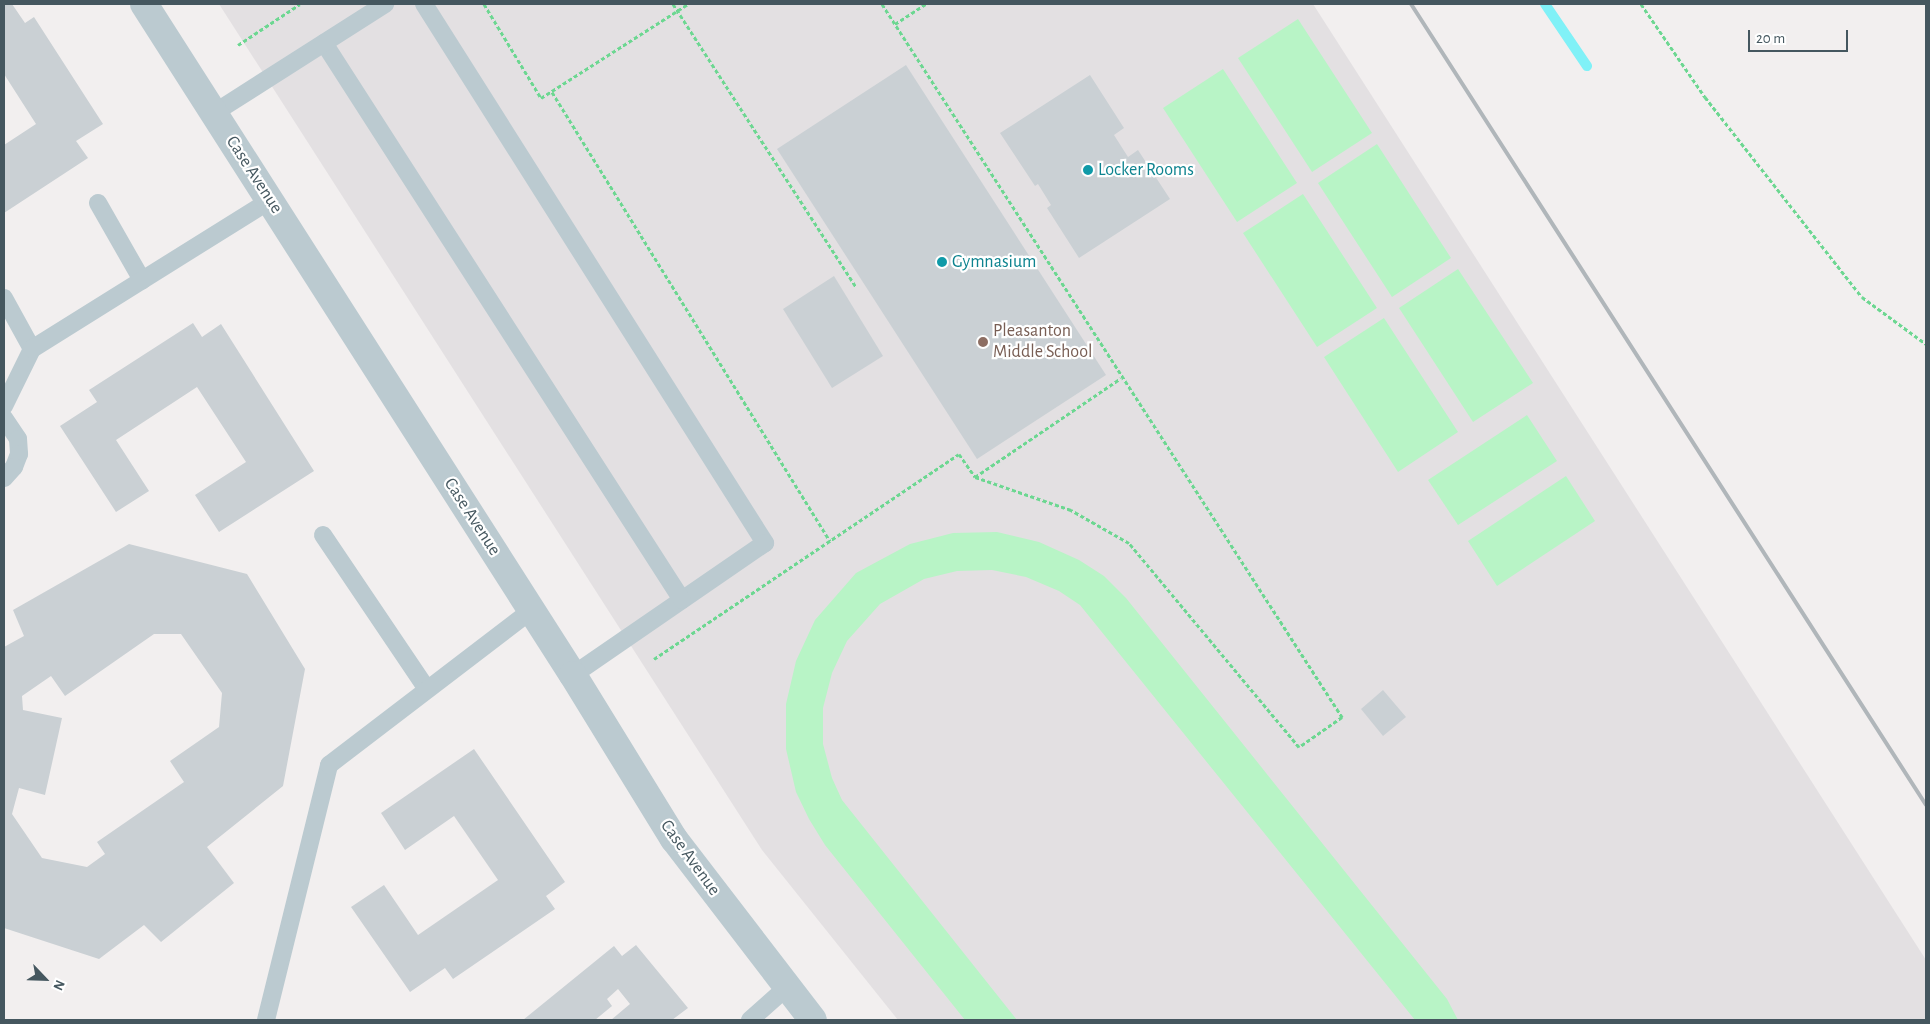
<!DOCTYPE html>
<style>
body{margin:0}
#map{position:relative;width:1930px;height:1024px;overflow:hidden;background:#f2efef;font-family:"Alegreya Sans",sans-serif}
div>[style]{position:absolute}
.education>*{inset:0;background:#e3e0e2}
.green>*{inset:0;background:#b8f4c6}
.stream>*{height:10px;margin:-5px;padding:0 5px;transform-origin:5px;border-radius:5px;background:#80f1f7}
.building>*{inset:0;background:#cad0d4}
.path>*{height:3px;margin-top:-1.5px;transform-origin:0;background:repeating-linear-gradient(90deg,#6cd791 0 4px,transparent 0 6.5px)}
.service>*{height:18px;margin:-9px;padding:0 9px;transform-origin:9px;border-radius:9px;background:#bbcad0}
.tertiary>*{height:28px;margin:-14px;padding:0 14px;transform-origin:14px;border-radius:14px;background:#bbcad0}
.rail>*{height:4px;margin:-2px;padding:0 2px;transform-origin:2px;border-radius:2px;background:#b0b6ba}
.dots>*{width:14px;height:14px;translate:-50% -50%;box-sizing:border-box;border:2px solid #fff;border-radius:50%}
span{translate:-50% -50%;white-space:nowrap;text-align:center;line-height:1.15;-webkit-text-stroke:4.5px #fff;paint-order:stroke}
.culture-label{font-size:18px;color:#0d838f}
.left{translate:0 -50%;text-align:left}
.street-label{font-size:18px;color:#45575f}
.education-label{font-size:18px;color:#785e54}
.frame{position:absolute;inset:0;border:5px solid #45575f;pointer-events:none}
.north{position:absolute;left:20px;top:954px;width:50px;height:50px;-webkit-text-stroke:4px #fff;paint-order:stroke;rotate:114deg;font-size:14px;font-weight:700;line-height:20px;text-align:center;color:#45575f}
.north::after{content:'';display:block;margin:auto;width:18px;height:22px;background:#45575f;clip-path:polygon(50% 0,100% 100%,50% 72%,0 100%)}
.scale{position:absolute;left:1748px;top:30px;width:100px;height:22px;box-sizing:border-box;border:2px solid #45575f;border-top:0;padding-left:6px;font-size:15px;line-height:18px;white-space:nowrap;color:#45575f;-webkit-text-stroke:4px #fff;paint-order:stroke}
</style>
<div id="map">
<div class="education">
<div style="clip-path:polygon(219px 4px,1313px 4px,1926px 960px,1926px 1020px,898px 1020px,762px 850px)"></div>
</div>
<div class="green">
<div style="clip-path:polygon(1298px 19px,1372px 133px,1312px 172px,1238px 58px)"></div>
<div style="clip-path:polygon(1223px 69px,1297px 183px,1237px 222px,1163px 108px)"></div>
<div style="clip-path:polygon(1377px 144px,1451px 258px,1392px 297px,1318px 183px)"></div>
<div style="clip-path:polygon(1303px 194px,1377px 308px,1317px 347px,1243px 233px)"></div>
<div style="clip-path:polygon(1458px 269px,1533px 383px,1473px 422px,1399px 308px)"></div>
<div style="clip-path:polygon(1384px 318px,1458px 432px,1398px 472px,1324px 357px)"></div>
<div style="clip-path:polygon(1527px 415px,1557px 461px,1458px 525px,1428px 480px)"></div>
<div style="clip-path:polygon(1566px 476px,1595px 521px,1497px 586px,1468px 541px)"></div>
<div style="clip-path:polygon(997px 532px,1039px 542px,1079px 560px,1104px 576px,1126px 598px,1447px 999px,1458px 1020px,1415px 1020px,1080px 605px,1059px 591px,1026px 577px,992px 570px,957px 571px,924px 579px,880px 604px,847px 641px,832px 673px,823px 708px,823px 744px,832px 778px,842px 800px,1017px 1020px,965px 1020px,825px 845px,809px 819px,796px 792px,786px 749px,786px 704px,796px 661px,815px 620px,856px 573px,910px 544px,953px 533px)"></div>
</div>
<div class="stream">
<div style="left:1545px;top:4px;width:75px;rotate:55.9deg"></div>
</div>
<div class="building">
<div style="clip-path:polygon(4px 4px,12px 4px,25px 23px,34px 17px,103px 124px,76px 141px,88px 158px,4px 213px,4px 145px,36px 124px,4px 74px)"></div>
<div style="clip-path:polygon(906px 65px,1106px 375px,977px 459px,777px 149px)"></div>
<div style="clip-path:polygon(1090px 75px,1124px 128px,1114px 135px,1128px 157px,1138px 150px,1170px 199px,1079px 258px,1047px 208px,1051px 205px,1038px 184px,1035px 186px,1000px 133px)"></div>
<div style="clip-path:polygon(834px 276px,883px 356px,832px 388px,783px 309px)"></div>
<div style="clip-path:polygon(193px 323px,202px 337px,221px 324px,314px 471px,219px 532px,195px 495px,246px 462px,197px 387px,116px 440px,149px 491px,116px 512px,60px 426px,97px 402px,89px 390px)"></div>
<div style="clip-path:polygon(evenodd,129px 544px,247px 574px,305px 669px,283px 786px,207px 847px,234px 883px,161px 942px,144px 925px,99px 959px,4px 928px,4px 647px,24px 636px,13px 610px,129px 544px,154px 634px,181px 634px,222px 693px,219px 727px,170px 761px,184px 782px,97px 842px,105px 854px,87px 867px,42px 858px,12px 814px,19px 788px,45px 795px,62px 718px,23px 710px,22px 696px,51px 676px,65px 696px,154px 634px)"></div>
<div style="clip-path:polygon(1383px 690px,1406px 717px,1383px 736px,1361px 709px)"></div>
<div style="clip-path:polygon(474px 749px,565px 882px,546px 896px,555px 909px,453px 979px,445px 968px,410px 992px,351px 907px,384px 885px,418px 935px,498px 880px,454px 816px,405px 850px,381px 813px)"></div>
<div style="clip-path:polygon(636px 945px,688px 1008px,672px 1020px,611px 1020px,630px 1004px,618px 989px,607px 999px,612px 1006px,595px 1020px,523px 1020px,614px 946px,622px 956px)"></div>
</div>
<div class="path">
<div style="left:484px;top:4px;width:110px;rotate:58.8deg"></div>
<div style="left:541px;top:98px;width:174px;rotate:-32.6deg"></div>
<div style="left:673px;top:4px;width:337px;rotate:57.1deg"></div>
<div style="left:882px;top:4px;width:849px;rotate:57.17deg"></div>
<div style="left:1342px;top:717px;width:52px;rotate:145.1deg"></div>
<div style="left:1299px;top:747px;width:266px;rotate:-129.8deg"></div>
<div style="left:1129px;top:543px;width:67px;rotate:-150.4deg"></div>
<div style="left:1071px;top:510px;width:102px;rotate:-161deg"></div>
<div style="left:1641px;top:4px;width:113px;rotate:55.5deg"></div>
<div style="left:1705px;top:97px;width:254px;rotate:51.9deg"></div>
<div style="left:1862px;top:297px;width:79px;rotate:36.3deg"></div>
<div style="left:895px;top:24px;width:37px;rotate:-33deg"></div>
<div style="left:238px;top:45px;width:74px;rotate:-33.5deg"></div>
<div style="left:552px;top:92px;width:528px;rotate:58.24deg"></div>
<div style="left:654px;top:659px;width:367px;rotate:-33.9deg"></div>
<div style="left:959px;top:454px;width:28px;rotate:55deg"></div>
<div style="left:975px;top:477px;width:176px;rotate:-34.1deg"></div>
</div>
<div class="service">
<div style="left:424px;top:4px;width:638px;rotate:57.68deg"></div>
<div style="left:765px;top:543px;width:233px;rotate:145.5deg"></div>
<div style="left:324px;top:43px;width:662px;rotate:57.27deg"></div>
<div style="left:214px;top:113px;width:203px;rotate:-32.5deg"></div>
<div style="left:98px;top:203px;width:89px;rotate:60.3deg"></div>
<div style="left:4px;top:298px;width:58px;rotate:61.2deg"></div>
<div style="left:4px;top:406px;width:64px;rotate:-63.8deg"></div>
<div style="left:32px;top:349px;width:281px;rotate:-32deg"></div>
<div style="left:4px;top:418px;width:25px;rotate:56deg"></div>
<div style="left:18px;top:439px;width:15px;rotate:86deg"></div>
<div style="left:19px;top:454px;width:14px;rotate:111deg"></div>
<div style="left:14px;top:467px;width:15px;rotate:132deg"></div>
<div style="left:323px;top:535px;width:186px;rotate:56deg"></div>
<div style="left:266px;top:1020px;width:263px;rotate:-76.1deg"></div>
<div style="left:329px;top:765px;width:255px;rotate:-37.4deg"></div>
<div style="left:750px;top:1020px;width:50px;rotate:-41.7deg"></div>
</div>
<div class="tertiary">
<div style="left:144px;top:4px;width:796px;rotate:57.41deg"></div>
<div style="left:573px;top:675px;width:193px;rotate:58.4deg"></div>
<div style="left:674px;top:839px;width:228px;rotate:52.5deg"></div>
</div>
<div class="rail">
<div style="left:1411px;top:4px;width:952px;rotate:57.26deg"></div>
</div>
<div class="dots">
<div style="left:1088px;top:170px;background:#0f9aa8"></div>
<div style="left:942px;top:262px;background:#0f9aa8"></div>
<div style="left:983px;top:342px;background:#8d6e63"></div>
</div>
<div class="culture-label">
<span class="left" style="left:1098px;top:170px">Locker Rooms</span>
<span class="left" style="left:952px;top:262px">Gymnasium</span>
</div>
<div class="street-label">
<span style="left:254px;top:175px;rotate:57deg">Case Avenue</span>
<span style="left:472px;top:517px;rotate:57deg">Case Avenue</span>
<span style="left:690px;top:858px;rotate:54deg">Case Avenue</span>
</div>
<div class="education-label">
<span class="left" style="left:993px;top:342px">Pleasanton<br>Middle School</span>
</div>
<div class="frame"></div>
<div class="north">N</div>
<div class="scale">20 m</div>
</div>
